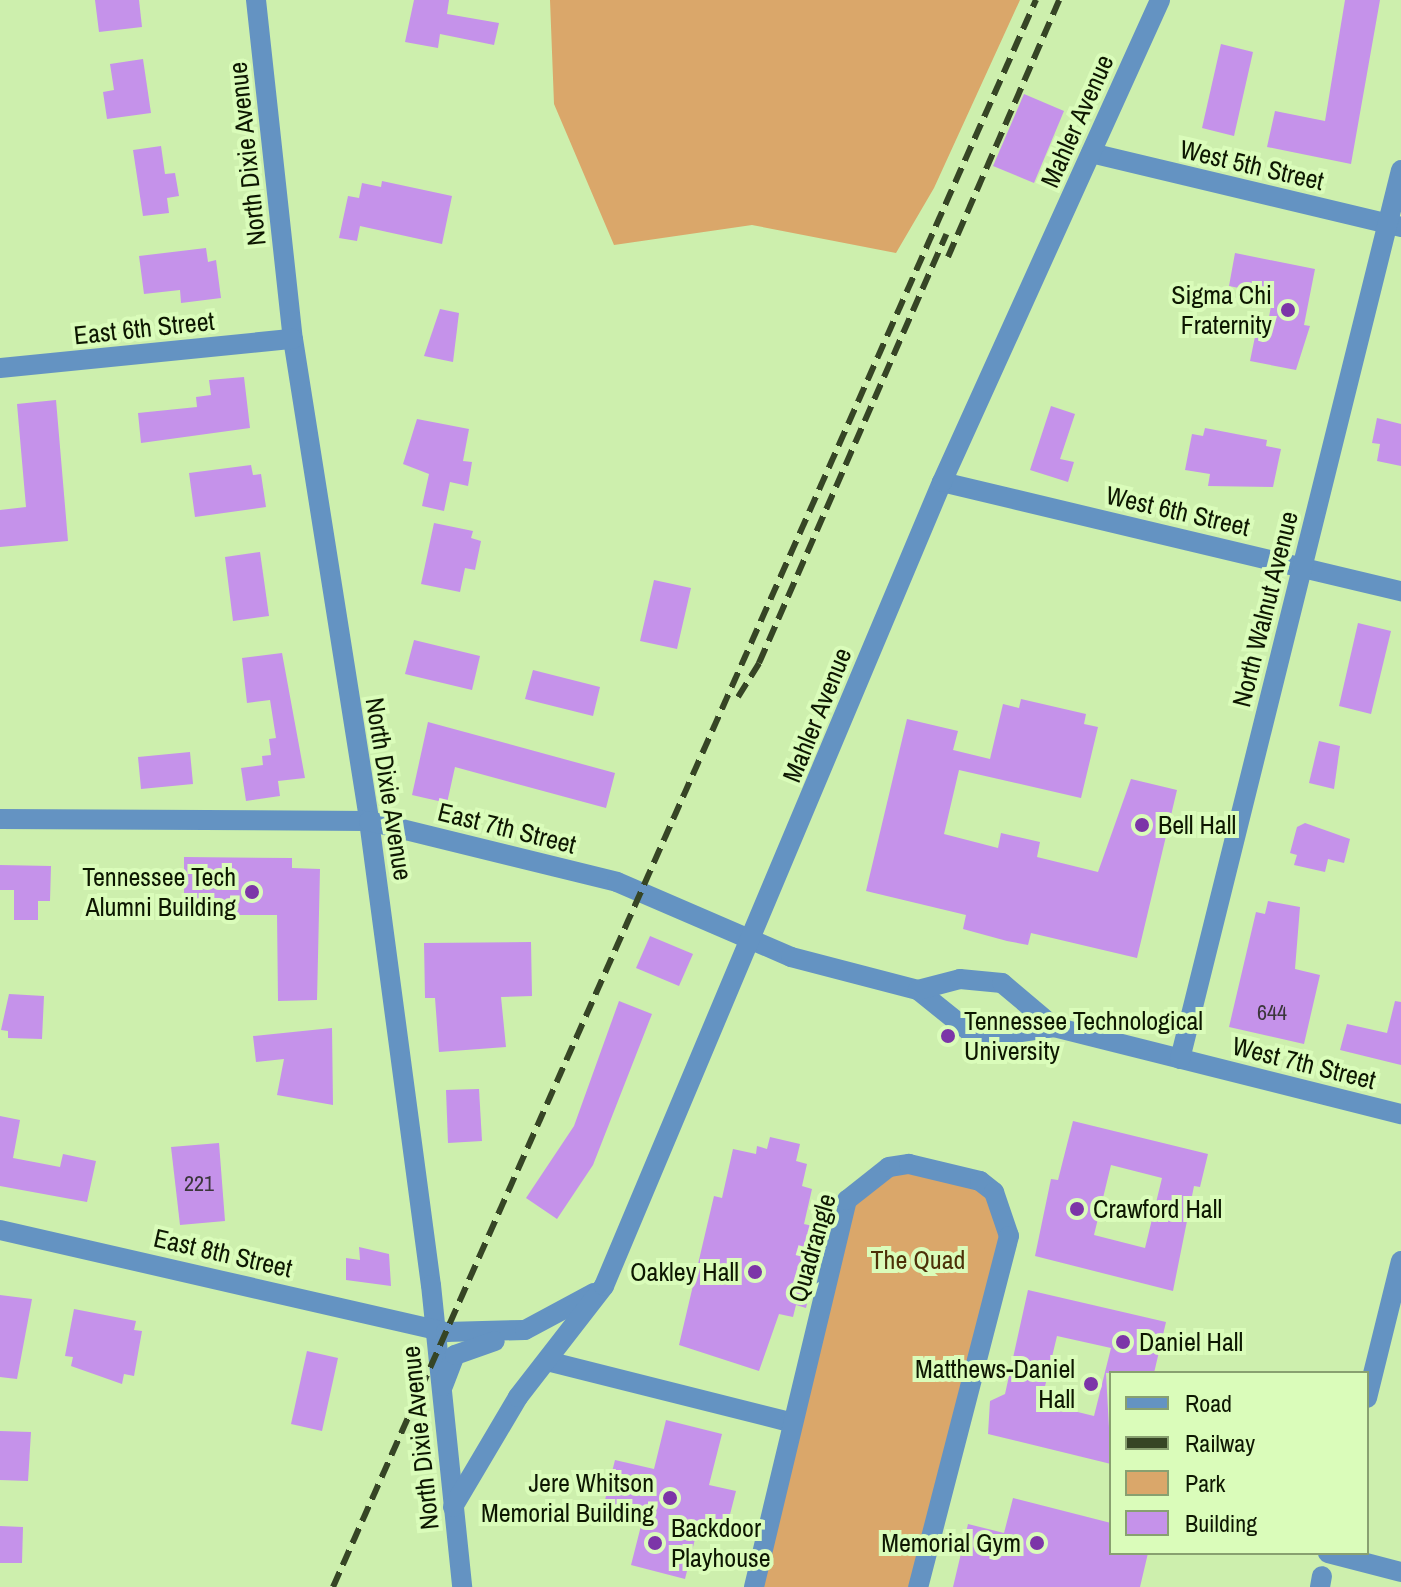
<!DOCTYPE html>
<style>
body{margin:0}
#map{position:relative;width:1401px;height:1587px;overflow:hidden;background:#cdefad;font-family:"Archivo Narrow",sans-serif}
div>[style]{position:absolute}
.green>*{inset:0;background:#daa76a}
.building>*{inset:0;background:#c592ea}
.minor>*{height:20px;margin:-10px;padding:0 10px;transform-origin:10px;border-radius:10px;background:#6493c2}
.rail>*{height:6px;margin-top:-3px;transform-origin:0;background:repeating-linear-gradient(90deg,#364525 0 16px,transparent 0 24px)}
.dots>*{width:22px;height:22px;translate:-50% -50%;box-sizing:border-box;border:4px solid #dafcba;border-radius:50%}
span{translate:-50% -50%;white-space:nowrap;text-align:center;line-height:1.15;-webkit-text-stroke:8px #dafcba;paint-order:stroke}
.number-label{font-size:22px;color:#3b363b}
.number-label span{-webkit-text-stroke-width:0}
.street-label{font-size:26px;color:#0d1701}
.poi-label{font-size:26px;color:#0d1701}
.right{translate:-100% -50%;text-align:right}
.left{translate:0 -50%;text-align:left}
.park-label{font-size:26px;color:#4c3008}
.legend{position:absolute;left:1109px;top:1371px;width:260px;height:184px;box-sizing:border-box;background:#dafcba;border:2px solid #88a070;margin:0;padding:10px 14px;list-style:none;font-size:24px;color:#0d1701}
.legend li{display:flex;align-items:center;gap:16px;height:40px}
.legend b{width:40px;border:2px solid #88a070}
</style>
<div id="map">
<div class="green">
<div style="clip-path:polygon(550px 0,1020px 0,934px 188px,896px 253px,752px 225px,614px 245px,554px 104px)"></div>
<div style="clip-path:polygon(889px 1167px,980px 1181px,1008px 1220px,923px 1587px,754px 1587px,847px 1200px)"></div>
</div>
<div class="building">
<div style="clip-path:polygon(95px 0,139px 0,142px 27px,99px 32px)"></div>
<div style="clip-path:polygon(414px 0,449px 0,447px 14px,499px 23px,494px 45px,440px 34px,438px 48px,405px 42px)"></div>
<div style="clip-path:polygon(1345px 0,1380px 0,1351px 164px,1267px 147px,1275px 111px,1325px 121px)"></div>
<div style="clip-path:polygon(1221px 44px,1253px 52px,1234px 136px,1202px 128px)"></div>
<div style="clip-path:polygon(143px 59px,151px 113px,107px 119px,103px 92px,114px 90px,110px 64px)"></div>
<div style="clip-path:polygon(1024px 94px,1064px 111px,1034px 183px,993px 166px)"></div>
<div style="clip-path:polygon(161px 146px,165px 174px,175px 173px,179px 196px,167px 198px,169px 213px,143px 216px,133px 150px)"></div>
<div style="clip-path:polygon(382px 181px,452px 196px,442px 244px,360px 226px,357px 241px,339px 238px,348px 196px,359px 198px,362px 183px,381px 187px)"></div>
<div style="clip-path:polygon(206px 248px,208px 262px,216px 260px,221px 298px,181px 303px,180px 290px,144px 294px,139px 256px)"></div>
<div style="clip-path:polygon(1235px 253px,1315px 269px,1304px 325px,1310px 326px,1296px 370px,1250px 361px,1257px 327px,1267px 328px,1273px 295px,1229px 286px)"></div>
<div style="clip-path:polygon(440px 309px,459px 313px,453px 362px,424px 356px)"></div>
<div style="clip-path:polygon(244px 377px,250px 428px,141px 443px,138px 413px,197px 407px,196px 397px,211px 395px,209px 380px)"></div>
<div style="clip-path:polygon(56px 400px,68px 541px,0 547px,0 510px,26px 507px,17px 404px)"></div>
<div style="clip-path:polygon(1051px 406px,1075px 414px,1060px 459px,1074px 462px,1068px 482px,1030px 470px)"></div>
<div style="clip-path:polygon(1377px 418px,1401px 424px,1401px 466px,1377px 461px,1380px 444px,1372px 443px)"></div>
<div style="clip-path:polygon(417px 419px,469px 429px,463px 461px,472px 462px,468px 486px,450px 482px,444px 511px,422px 506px,429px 474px,403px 464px)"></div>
<div style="clip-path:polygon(1205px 428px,1267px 440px,1266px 446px,1281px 449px,1273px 487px,1208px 486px,1210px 474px,1185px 470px,1192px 434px,1203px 436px)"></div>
<div style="clip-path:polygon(251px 465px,253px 475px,261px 474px,266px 507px,195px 517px,189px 473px)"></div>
<div style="clip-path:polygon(434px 523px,473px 531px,471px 538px,481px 541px,475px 570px,465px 568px,460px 592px,421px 584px)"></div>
<div style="clip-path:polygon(260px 552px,269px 616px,233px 621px,225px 557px)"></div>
<div style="clip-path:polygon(654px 580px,691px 588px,677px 649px,640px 641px)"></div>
<div style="clip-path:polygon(1358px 623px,1391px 631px,1371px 714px,1339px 706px)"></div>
<div style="clip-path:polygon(414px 640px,480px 656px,472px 690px,405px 674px)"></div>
<div style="clip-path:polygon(282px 653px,305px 778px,278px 781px,280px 796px,246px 801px,241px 768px,263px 765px,262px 756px,271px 755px,269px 739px,276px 738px,270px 700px,247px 703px,242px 658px)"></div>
<div style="clip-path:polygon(533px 670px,600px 687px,593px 716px,525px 699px)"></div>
<div style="clip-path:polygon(1021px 699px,1086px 714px,1084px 724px,1098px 727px,1081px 798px,959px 770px,944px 834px,998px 848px,1001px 833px,1040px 842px,1037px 857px,1098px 872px,1131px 779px,1177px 790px,1137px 958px,1031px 933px,1028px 945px,1007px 941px,963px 929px,966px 915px,866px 891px,907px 719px,958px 731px,953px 750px,990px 759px,1003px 704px,1019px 708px)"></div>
<div style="clip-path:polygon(428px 722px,615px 773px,606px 808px,455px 767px,447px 803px,412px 795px)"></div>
<div style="clip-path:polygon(1319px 741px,1340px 746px,1334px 789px,1309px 783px)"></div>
<div style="clip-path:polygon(190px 752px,193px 784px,141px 789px,138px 757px)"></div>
<div style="clip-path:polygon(1305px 823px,1350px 839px,1344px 863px,1328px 859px,1325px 872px,1294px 865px,1297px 855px,1290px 853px,1297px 827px)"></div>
<div style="clip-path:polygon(184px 857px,292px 858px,292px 868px,320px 869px,317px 1000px,278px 1001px,277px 915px,184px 915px)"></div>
<div style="clip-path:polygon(0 865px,51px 866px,50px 901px,38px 901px,38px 920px,14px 920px,14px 890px,0 890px)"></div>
<div style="clip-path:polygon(1268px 901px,1300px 907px,1295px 969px,1320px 975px,1304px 1044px,1229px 1027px,1256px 912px,1265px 914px)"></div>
<div style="clip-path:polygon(650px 936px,693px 954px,679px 986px,636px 968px)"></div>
<div style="clip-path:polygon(531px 942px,532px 996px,501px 997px,506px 1047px,439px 1052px,435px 998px,425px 998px,424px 943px)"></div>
<div style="clip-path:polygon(9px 994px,44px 996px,42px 1039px,8px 1038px,8px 1031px,1px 1030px)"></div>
<div style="clip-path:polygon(619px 1001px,652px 1014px,593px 1165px,557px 1219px,526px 1198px,574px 1126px)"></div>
<div style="clip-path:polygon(1395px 1001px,1401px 1002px,1401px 1065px,1340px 1050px,1347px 1024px,1387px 1033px)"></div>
<div style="clip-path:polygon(332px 1028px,333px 1105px,277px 1095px,284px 1059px,256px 1062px,253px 1036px)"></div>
<div style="clip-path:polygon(479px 1089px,482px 1141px,448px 1143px,446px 1090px)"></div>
<div style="clip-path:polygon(0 1116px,20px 1120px,13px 1158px,60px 1167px,63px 1154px,96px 1161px,87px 1202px,0 1186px)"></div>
<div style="clip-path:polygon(evenodd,1073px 1121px,1208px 1154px,1200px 1187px,1194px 1186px,1173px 1291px,1035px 1256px,1051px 1179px,1058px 1180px,1073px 1121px,1111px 1165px,1162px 1178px,1145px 1248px,1094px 1235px,1111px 1165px)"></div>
<div style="clip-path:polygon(770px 1137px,800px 1144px,796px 1161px,807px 1164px,802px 1186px,812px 1189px,804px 1224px,813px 1226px,810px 1236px,822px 1239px,806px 1308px,796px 1305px,793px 1317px,779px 1314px,759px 1371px,679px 1345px,714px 1196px,722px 1198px,733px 1149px,756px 1154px,757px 1146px,767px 1149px)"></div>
<div style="clip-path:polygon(219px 1143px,225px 1221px,180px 1225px,171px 1147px)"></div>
<div style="clip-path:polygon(359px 1247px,389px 1254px,391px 1286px,346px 1280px,346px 1258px,360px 1260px)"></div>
<div style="clip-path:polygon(evenodd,1028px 1290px,1166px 1322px,1154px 1373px,1106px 1373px,1111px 1464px,988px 1434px,990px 1401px,1005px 1394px,1028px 1290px,1057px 1336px,1111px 1348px,1094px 1416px,1041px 1403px,1057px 1336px)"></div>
<div style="clip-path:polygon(0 1295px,32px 1299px,17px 1379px,0 1377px)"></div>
<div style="clip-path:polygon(74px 1309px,136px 1321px,134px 1330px,142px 1331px,134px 1376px,124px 1374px,122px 1384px,71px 1366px,73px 1357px,65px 1356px)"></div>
<div style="clip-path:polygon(307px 1351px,338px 1358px,322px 1431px,291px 1424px)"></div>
<div style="clip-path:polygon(666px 1420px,722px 1434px,709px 1485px,736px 1491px,725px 1534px,698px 1527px,685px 1579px,631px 1565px,644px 1514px,604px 1504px,615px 1460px,654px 1469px)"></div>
<div style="clip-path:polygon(0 1431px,31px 1432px,28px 1481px,0 1480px)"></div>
<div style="clip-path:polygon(1013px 1498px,1111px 1523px,1111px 1553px,1148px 1553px,1140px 1587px,953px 1587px,968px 1524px,1004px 1533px)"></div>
<div style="clip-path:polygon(0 1526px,23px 1527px,22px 1563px,0 1563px)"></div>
</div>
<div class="minor">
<div style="left:256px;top:0;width:341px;rotate:83.8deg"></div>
<div style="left:293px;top:339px;width:488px;rotate:81deg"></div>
<div style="left:369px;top:821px;width:468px;rotate:82.4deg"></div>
<div style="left:431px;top:1285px;width:304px;rotate:84.1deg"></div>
<div style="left:1091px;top:153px;width:319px;rotate:13.4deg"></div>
<div style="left:0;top:368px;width:294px;rotate:-5.7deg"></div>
<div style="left:942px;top:482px;width:472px;rotate:13.4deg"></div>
<div style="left:0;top:819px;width:369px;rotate:0.3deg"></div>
<div style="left:369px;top:821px;width:255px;rotate:13.8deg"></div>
<div style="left:617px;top:882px;width:189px;rotate:23.3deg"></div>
<div style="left:791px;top:957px;width:131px;rotate:14.6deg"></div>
<div style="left:1054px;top:1027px;width:65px;rotate:171.1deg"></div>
<div style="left:990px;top:1037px;width:21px;rotate:-166deg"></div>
<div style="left:970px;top:1032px;width:67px;rotate:-141.1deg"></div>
<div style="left:918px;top:990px;width:43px;rotate:-14.7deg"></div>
<div style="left:960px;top:979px;width:42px;rotate:5.4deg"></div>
<div style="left:1002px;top:983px;width:68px;rotate:40.2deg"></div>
<div style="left:1054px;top:1027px;width:358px;rotate:14.1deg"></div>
<div style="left:1180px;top:1059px;width:916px;rotate:-76.04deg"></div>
<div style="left:0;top:1230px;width:458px;rotate:12.9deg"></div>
<div style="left:446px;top:1332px;width:79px;rotate:-1.5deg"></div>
<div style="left:525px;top:1330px;width:78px;rotate:-28.2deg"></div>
<div style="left:551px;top:1362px;width:242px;rotate:14.1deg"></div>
<div style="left:443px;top:1386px;width:33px;rotate:-69deg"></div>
<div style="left:455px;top:1355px;width:42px;rotate:-19.3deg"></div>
<div style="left:1367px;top:1398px;width:141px;rotate:-76.1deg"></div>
<div style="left:453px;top:1507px;width:128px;rotate:-59.4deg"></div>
<div style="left:518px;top:1397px;width:140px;rotate:-52.2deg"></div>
<div style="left:604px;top:1286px;width:872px;rotate:-67.2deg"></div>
<div style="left:942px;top:482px;width:529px;rotate:-65.66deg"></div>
<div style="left:1328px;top:1553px;width:75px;rotate:14.6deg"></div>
<div style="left:754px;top:1587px;width:398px;rotate:-76.5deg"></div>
<div style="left:847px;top:1200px;width:53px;rotate:-38.2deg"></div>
<div style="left:889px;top:1167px;width:20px;rotate:-9deg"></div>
<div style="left:909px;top:1164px;width:73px;rotate:13.5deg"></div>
<div style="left:980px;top:1181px;width:18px;rotate:38deg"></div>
<div style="left:994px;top:1192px;width:46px;rotate:71.2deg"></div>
<div style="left:1009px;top:1236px;width:363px;rotate:104.5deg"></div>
<div style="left:1320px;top:1587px;width:11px;rotate:-80deg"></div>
</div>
<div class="rail">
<div style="left:948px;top:257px;width:280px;rotate:-66.6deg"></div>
<div style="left:738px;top:697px;width:40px;rotate:-58deg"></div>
<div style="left:759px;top:663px;width:468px;rotate:-66.4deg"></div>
<div style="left:333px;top:1587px;width:1736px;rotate:-66.11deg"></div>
</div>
<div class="dots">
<div style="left:1288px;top:310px;background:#7c35a8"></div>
<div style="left:1142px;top:825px;background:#7c35a8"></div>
<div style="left:252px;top:892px;background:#7c35a8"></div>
<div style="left:948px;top:1036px;background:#7c35a8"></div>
<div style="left:1077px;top:1209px;background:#7c35a8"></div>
<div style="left:755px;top:1272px;background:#7c35a8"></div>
<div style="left:1123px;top:1342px;background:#7c35a8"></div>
<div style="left:1091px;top:1384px;background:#7c35a8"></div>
<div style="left:670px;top:1498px;background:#7c35a8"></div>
<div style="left:655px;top:1543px;background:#7c35a8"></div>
<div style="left:1037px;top:1543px;background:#7c35a8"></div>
</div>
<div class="number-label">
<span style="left:1272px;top:1013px">644</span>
<span style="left:199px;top:1184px">221</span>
</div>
<div class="street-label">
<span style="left:1077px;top:121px;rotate:-66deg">Mahler Avenue</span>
<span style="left:247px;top:154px;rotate:-96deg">North Dixie Avenue</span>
<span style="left:1252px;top:165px;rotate:13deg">West 5th Street</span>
<span style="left:144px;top:328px;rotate:-6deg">East 6th Street</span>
<span style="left:1178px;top:511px;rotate:13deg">West 6th Street</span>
<span style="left:1265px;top:609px;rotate:-76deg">North Walnut Avenue</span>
<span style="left:817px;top:715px;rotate:-68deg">Mahler Avenue</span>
<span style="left:389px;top:789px;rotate:81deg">North Dixie Avenue</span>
<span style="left:507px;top:828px;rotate:14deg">East 7th Street</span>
<span style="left:1304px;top:1063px;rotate:14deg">West 7th Street</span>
<span style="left:812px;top:1248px;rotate:-74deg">Quadrangle</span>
<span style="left:223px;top:1253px;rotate:13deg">East 8th Street</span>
<span style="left:420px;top:1438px;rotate:-96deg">North Dixie Avenue</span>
</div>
<div class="poi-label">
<span class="right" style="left:1272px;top:310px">Sigma Chi<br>Fraternity</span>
<span class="left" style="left:1158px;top:825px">Bell Hall</span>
<span class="right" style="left:236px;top:892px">Tennessee Tech<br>Alumni Building</span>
<span class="left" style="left:964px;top:1036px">Tennessee Technological<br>University</span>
<span class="left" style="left:1093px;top:1209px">Crawford Hall</span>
<span class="right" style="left:739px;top:1272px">Oakley Hall</span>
<span class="left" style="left:1139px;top:1342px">Daniel Hall</span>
<span class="right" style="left:1075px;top:1384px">Matthews-Daniel<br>Hall</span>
<span class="right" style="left:654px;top:1498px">Jere Whitson<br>Memorial Building</span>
<span class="left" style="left:671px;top:1543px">Backdoor<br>Playhouse</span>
<span class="right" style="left:1021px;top:1543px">Memorial Gym</span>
</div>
<div class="park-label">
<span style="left:918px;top:1260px">The Quad</span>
</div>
<ul class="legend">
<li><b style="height:10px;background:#6493c2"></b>Road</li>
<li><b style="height:10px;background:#364525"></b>Railway</li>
<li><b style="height:22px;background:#daa76a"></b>Park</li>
<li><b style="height:22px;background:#c592ea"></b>Building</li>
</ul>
</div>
